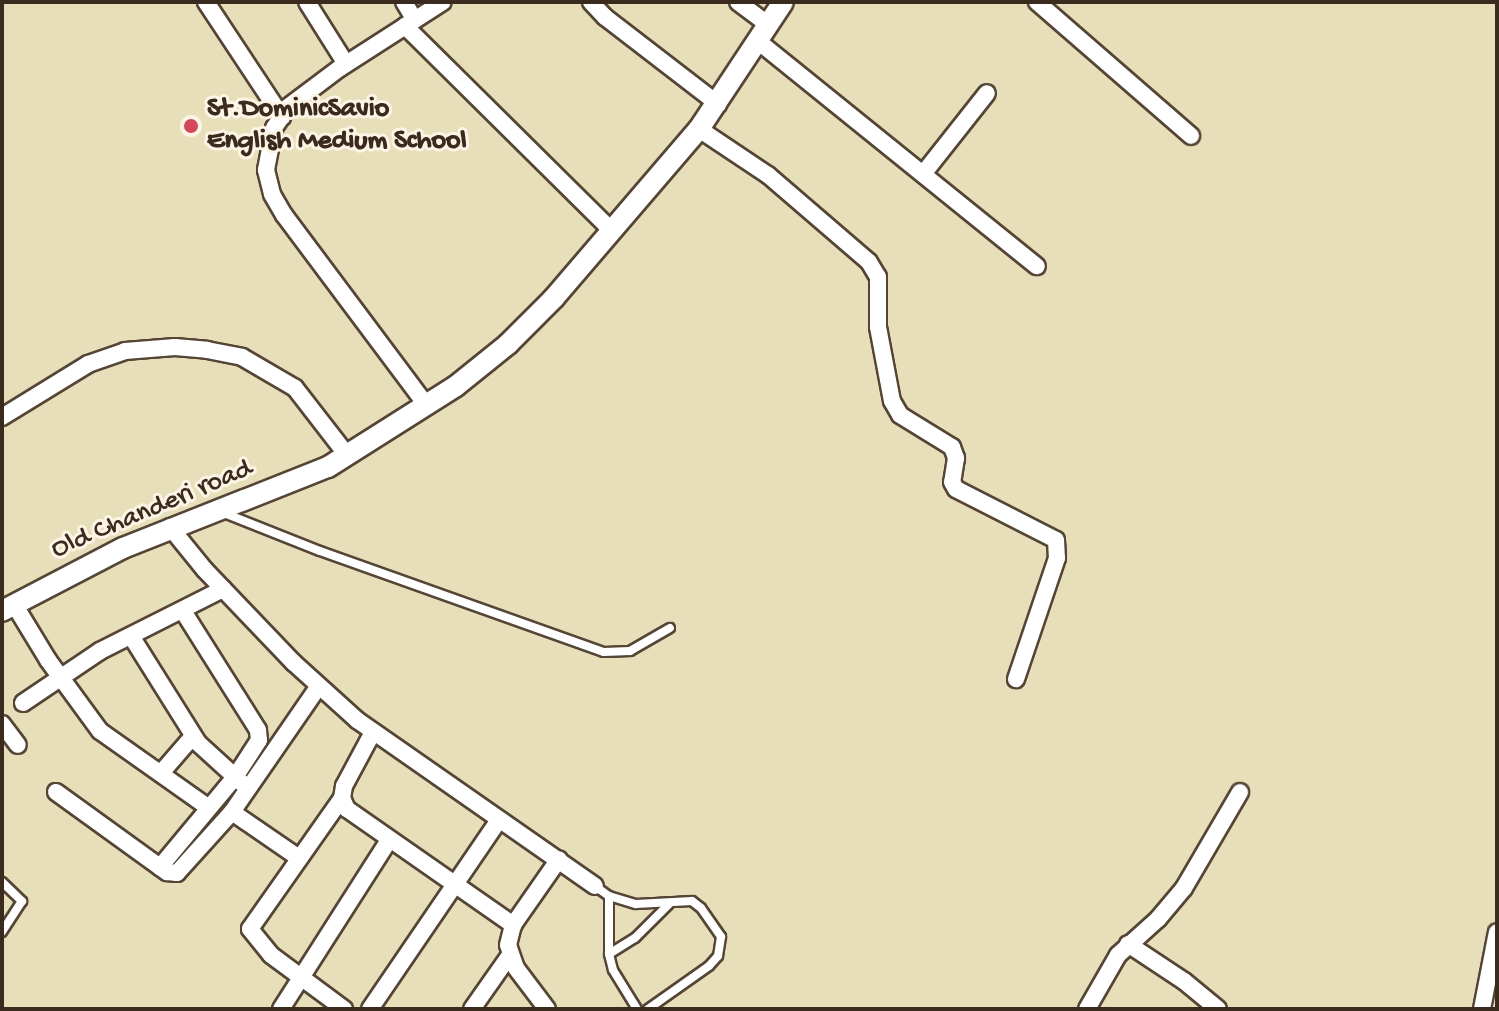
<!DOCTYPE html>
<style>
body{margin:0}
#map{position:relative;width:1499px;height:1011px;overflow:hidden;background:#e7dfba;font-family:"Gochi Hand",sans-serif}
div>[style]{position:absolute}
.roads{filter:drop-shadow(2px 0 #554535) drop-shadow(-2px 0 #554535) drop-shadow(0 2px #554535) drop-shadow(0 -2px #554535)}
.service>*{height:8px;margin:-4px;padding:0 4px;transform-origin:4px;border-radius:4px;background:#fff}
.minor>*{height:16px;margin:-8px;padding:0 8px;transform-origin:8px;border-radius:8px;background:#fff}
.tertiary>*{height:20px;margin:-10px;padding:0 10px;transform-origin:10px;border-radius:10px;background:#fff}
.dots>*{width:22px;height:22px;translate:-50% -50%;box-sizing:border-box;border:4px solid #fcf5e5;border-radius:50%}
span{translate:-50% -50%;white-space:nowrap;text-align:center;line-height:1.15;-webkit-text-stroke:6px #fcf5e5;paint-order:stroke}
.poi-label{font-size:28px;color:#3b2a1e;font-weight:700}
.left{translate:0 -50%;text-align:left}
.street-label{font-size:28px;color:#3b2a1e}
.frame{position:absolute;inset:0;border:4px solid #3b2a1e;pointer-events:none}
</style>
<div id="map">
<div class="roads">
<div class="service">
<div style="left:224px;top:513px;width:103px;rotate:21.6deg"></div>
<div style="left:320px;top:551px;width:301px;rotate:19.6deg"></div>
<div style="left:604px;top:652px;width:26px;rotate:-2deg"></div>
<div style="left:630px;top:651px;width:46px;rotate:-29.9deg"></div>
<div style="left:2px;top:882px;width:28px;rotate:44deg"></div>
<div style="left:22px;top:901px;width:37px;rotate:123deg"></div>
<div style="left:595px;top:886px;width:17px;rotate:36deg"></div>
<div style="left:609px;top:896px;width:28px;rotate:17deg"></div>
<div style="left:636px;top:904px;width:56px;rotate:-3.1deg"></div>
<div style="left:692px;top:901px;width:11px;rotate:38deg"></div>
<div style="left:701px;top:908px;width:35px;rotate:55deg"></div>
<div style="left:721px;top:937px;width:19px;rotate:99deg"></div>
<div style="left:718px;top:956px;width:13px;rotate:132deg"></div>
<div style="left:709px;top:966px;width:75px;rotate:144.8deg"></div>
<div style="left:609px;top:896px;width:58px;rotate:90deg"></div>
<div style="left:609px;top:954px;width:16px;rotate:76deg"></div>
<div style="left:613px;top:970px;width:46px;rotate:58.4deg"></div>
<div style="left:609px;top:954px;width:31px;rotate:-32deg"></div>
<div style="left:635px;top:938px;width:48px;rotate:-45deg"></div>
</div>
<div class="minor">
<div style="left:206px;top:2px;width:138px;rotate:56.5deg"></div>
<div style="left:307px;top:2px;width:73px;rotate:57.8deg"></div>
<div style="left:404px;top:2px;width:21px;rotate:59deg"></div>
<div style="left:591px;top:2px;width:21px;rotate:47deg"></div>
<div style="left:605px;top:17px;width:143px;rotate:37.6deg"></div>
<div style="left:738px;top:2px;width:39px;rotate:37deg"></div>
<div style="left:1037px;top:2px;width:204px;rotate:41deg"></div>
<div style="left:405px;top:26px;width:291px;rotate:44.7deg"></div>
<div style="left:759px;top:42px;width:357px;rotate:38.9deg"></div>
<div style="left:699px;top:129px;width:83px;rotate:33.7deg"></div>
<div style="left:768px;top:175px;width:133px;rotate:40.7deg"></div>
<div style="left:869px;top:262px;width:17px;rotate:59deg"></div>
<div style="left:878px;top:277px;width:50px;rotate:90deg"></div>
<div style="left:878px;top:327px;width:75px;rotate:79.3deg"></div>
<div style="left:892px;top:401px;width:16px;rotate:60deg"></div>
<div style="left:900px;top:415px;width:61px;rotate:31.6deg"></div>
<div style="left:952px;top:447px;width:12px;rotate:70deg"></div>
<div style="left:956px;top:458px;width:24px;rotate:99deg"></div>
<div style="left:952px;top:482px;width:8px;rotate:60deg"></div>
<div style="left:956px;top:489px;width:112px;rotate:27deg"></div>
<div style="left:1056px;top:540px;width:18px;rotate:87deg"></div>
<div style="left:1057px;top:558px;width:128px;rotate:108.7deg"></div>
<div style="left:923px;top:174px;width:103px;rotate:-51.7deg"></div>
<div style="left:427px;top:406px;width:239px;rotate:-126.8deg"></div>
<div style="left:284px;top:215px;width:24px;rotate:-120deg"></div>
<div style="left:272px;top:194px;width:25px;rotate:-104deg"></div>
<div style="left:266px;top:170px;width:43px;rotate:-79.2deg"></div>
<div style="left:274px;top:128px;width:25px;rotate:-56deg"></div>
<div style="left:288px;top:107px;width:65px;rotate:-36.9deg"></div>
<div style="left:340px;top:68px;width:122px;rotate:-32.7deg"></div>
<div style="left:2px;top:417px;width:101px;rotate:-31.6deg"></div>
<div style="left:88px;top:364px;width:39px;rotate:-19deg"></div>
<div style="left:125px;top:351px;width:50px;rotate:-4.6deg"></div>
<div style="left:175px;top:347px;width:32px;rotate:5deg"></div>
<div style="left:207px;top:350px;width:36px;rotate:11deg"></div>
<div style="left:242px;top:357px;width:61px;rotate:30.3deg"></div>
<div style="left:295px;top:388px;width:85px;rotate:52.2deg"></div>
<div style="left:170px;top:527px;width:55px;rotate:50.9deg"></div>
<div style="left:205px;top:570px;width:129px;rotate:46.3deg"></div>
<div style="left:294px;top:663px;width:85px;rotate:42.1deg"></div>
<div style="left:357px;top:720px;width:290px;rotate:34.9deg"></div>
<div style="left:14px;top:604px;width:66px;rotate:58.7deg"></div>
<div style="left:48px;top:660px;width:88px;rotate:53.8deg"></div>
<div style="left:100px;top:731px;width:133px;rotate:35.2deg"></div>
<div style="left:131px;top:636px;width:126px;rotate:57.9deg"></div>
<div style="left:198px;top:743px;width:61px;rotate:42.3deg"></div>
<div style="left:23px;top:703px;width:93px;rotate:-34deg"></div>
<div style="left:100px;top:651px;width:138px;rotate:-26.8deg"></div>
<div style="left:2px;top:724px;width:26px;rotate:53deg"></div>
<div style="left:373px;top:732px;width:61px;rotate:118.2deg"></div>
<div style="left:344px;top:786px;width:12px;rotate:99deg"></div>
<div style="left:342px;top:798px;width:12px;rotate:66deg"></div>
<div style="left:347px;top:809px;width:203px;rotate:34.9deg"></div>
<div style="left:161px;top:773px;width:49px;rotate:-49.1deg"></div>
<div style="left:56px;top:792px;width:137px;rotate:35.8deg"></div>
<div style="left:167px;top:872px;width:10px;rotate:6deg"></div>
<div style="left:177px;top:873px;width:82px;rotate:-48deg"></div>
<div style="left:232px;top:812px;width:153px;rotate:-55.4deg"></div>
<div style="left:342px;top:798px;width:160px;rotate:125.1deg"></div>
<div style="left:250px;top:929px;width:33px;rotate:51deg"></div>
<div style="left:271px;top:955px;width:91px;rotate:36.5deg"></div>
<div style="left:232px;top:812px;width:81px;rotate:34.5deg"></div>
<div style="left:160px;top:867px;width:117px;rotate:-50.2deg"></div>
<div style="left:235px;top:777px;width:44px;rotate:-57deg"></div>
<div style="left:259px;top:740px;width:10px;rotate:-96deg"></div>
<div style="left:258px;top:730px;width:141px;rotate:-122.2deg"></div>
<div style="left:1128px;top:944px;width:67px;rotate:33.5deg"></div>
<div style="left:1184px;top:981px;width:44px;rotate:39.5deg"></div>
<div style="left:281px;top:1009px;width:201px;rotate:-57.4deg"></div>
<div style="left:370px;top:1009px;width:229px;rotate:-55.7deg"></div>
<div style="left:472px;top:1009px;width:66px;rotate:-54.9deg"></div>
<div style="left:547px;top:1009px;width:51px;rotate:-127.1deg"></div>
<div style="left:516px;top:968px;width:24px;rotate:-109deg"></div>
<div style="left:508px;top:945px;width:21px;rotate:-76deg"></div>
<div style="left:513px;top:925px;width:80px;rotate:-55.1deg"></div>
<div style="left:1087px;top:1009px;width:62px;rotate:-60.1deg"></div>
<div style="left:1118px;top:955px;width:54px;rotate:-42deg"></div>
<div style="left:1158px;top:919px;width:40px;rotate:-50deg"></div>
<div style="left:1184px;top:888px;width:111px;rotate:-59.7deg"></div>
<div style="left:1482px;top:1009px;width:78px;rotate:-79deg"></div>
</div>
<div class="tertiary">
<div style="left:2px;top:611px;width:136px;rotate:-27.5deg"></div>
<div style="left:123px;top:548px;width:220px;rotate:-21.6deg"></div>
<div style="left:328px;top:467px;width:151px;rotate:-32.3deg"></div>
<div style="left:456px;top:386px;width:67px;rotate:-38.9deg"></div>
<div style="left:508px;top:344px;width:65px;rotate:-45deg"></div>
<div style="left:554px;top:298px;width:223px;rotate:-49.4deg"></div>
<div style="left:699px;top:129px;width:152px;rotate:-56.5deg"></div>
</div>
</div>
<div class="dots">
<div style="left:191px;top:126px;background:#d1495b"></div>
</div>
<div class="poi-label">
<span class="left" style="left:207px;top:126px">St.DominicSavio<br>English Medium School</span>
</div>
<div class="street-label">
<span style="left:152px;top:510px;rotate:-23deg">Old Chanderi road</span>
</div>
<div class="frame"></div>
</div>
